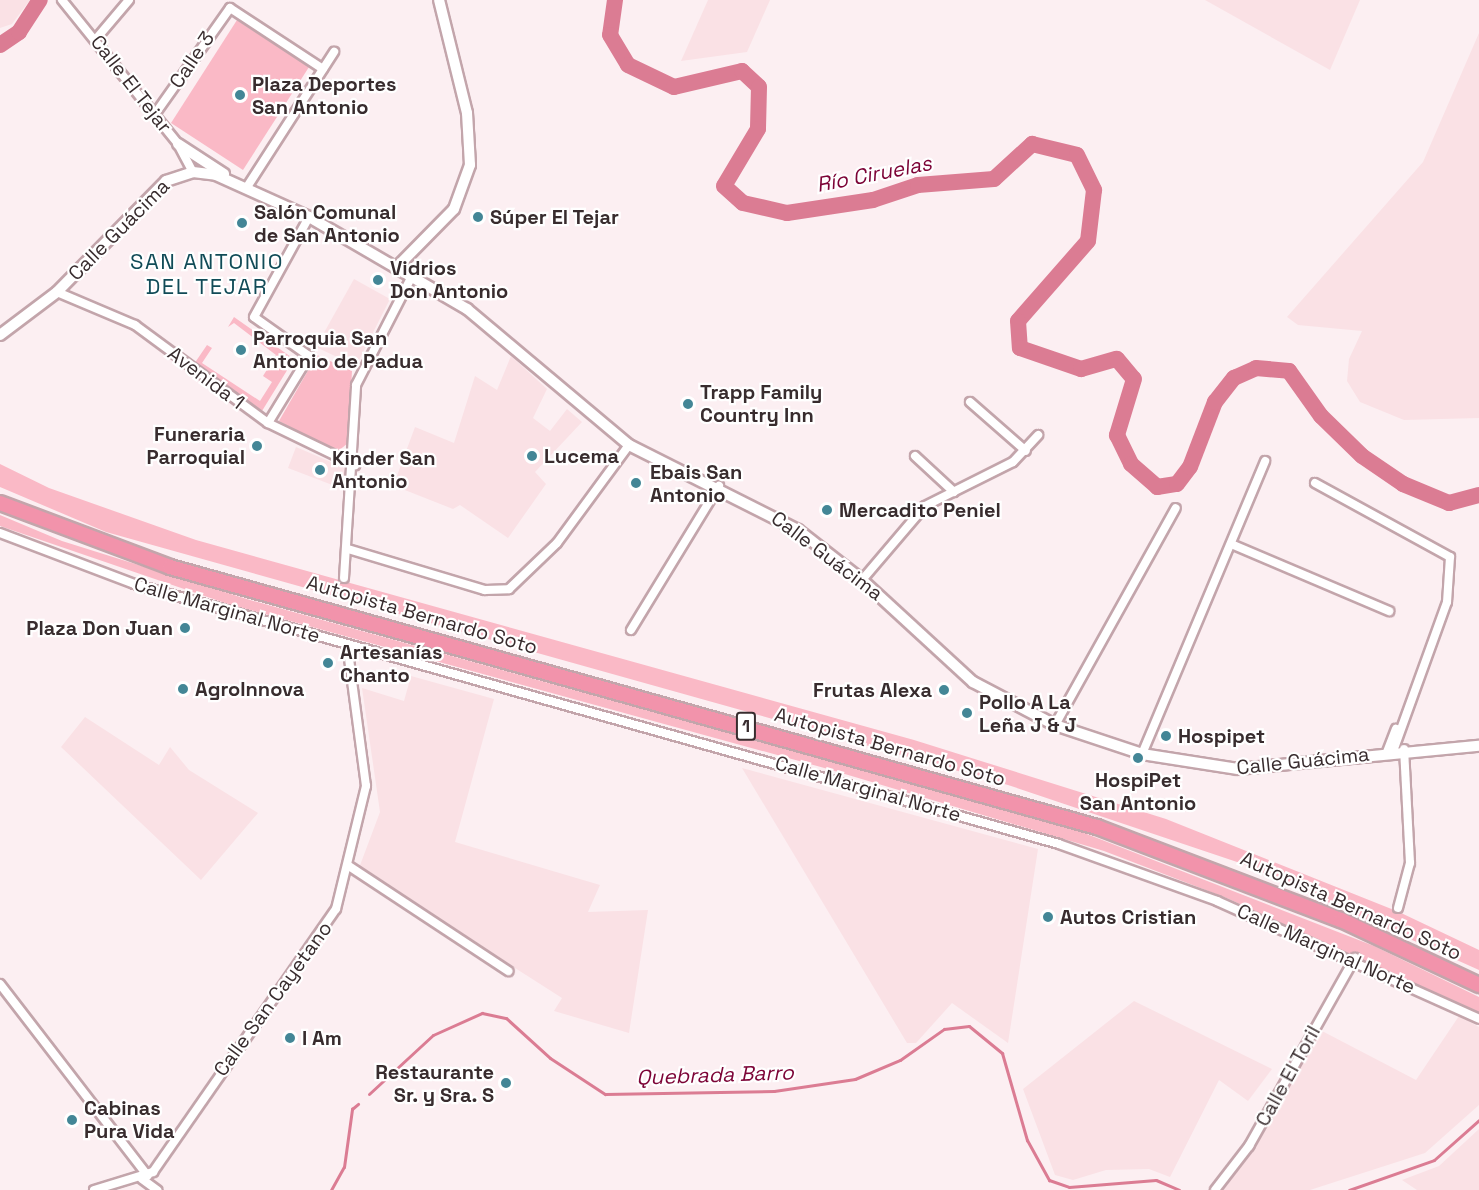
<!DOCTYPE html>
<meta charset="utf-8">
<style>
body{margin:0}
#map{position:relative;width:1479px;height:1190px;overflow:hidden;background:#fceff2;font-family:"Space Grotesk",sans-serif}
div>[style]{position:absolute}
.built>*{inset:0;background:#fae1e5}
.green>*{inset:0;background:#fab9c6}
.stream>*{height:3px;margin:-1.5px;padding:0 1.5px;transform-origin:1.5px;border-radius:1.5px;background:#db7c93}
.river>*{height:16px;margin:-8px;padding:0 8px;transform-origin:8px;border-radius:8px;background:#db7c93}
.roads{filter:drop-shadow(2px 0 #c3a5ab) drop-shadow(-2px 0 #c3a5ab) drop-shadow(0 2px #c3a5ab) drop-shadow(0 -2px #c3a5ab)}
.minor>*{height:8px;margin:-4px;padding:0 4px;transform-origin:4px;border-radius:4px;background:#fff}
.secondary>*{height:10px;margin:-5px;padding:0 5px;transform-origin:5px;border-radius:5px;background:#fff}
.trunk>*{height:14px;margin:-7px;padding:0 7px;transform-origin:7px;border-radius:7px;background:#f293ab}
.dots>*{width:16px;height:16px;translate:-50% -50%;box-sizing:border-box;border:3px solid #fff;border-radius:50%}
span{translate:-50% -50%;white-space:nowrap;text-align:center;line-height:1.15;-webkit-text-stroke:4.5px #fff;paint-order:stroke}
.shield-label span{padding:2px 4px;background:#fff;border:2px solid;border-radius:4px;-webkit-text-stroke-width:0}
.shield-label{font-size:18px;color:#382c2e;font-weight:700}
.street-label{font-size:20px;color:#382c2e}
.poi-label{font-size:20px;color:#382c2e;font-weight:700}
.left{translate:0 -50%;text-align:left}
.right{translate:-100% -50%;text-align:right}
.water-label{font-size:21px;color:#7c0336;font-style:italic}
.quarter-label{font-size:22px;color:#114b57;letter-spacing:1.5px}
</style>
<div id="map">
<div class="built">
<div style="clip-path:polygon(0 0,30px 0,12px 24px,0 28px)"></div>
<div style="clip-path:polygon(708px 0,770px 0,747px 52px,681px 61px)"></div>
<div style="clip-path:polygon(1205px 0,1360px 0,1330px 70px)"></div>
<div style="clip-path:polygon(1479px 33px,1479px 418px,1404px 420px,1360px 402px,1347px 381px,1349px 359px,1362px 331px,1298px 325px,1287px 317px,1423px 162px)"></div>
<div style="clip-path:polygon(354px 279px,390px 299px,356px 366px,316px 347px)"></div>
<div style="clip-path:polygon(511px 356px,547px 389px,533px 418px,550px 431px,567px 409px,582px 422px,535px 472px,546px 484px,508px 538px,460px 505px,453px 509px,387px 483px,395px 481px,415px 427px,454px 443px,475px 376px,497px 390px)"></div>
<div style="clip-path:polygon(296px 447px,345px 468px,348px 491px,288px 468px)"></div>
<div style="clip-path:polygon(411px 676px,494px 699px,455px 842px,600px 885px,588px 912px,648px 910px,629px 1033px,554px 1011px,562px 998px,359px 868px,380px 812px,362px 688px,404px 701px)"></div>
<div style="clip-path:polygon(85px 717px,159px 765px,170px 747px,189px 770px,258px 813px,201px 880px,61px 747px)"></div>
<div style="clip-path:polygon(742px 768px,1038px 849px,1008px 1043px,952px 1003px,916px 1043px,907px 1043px)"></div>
<div style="clip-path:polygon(1134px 1001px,1272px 1069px,1248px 1101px,1219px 1080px,1170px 1177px,1149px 1169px,1106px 1170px,1073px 1180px,1055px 1175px,1023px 1089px)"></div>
<div style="clip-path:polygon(1459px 1016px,1479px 1027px,1479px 1105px,1425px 1153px,1310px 1190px,1222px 1190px,1322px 1031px,1416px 1080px)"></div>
<div style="clip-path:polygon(1479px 1129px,1479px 1190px,1417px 1190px,1402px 1180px,1439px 1166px)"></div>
</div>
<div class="green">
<div style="clip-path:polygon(237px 20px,309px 67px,243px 170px,171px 123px)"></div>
<div style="clip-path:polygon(234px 317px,294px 359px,262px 411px,194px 364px,207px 345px,212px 348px,202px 363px,260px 401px,272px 382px,263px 376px,276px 355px,234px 323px,228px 327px)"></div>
<div style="clip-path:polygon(317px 355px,352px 371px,348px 443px,337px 452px,279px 421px)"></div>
<div style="clip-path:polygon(0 464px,49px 488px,196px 540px,914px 740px,1166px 819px,1399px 912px,1479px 950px,1479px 970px,1243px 864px,1008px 785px,106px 532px,0 487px)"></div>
<div style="clip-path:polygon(0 515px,62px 541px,250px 600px,1074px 829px,1374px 946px,1479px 997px,1479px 1014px,1229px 899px,1104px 851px,828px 769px,225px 603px,0 526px)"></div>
</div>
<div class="stream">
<div style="left:369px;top:1094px;width:87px;rotate:-42.7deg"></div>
<div style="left:433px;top:1035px;width:54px;rotate:-24.2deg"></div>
<div style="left:482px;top:1013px;width:25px;rotate:12deg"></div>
<div style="left:506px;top:1018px;width:59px;rotate:42.3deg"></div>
<div style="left:550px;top:1058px;width:66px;rotate:33.2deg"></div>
<div style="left:605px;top:1094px;width:169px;rotate:-1deg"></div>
<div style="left:774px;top:1091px;width:82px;rotate:-8.4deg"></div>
<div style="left:855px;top:1079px;width:49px;rotate:-22.9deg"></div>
<div style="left:900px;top:1060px;width:54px;rotate:-35.2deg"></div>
<div style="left:944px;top:1029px;width:25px;rotate:-7deg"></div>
<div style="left:969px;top:1026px;width:43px;rotate:39.3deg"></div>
<div style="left:1002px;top:1053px;width:91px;rotate:74deg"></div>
<div style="left:1027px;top:1140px;width:46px;rotate:61.2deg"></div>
<div style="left:1049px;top:1180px;width:21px;rotate:19deg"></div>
<div style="left:1069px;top:1187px;width:87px;rotate:-4.6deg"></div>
<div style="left:1156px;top:1180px;width:25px;rotate:23deg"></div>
<div style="left:331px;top:1190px;width:26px;rotate:-61deg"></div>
<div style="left:344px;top:1167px;width:59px;rotate:-82.1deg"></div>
<div style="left:352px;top:1109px;width:8px;rotate:-40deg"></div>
<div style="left:1349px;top:1190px;width:90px;rotate:-19.4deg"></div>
<div style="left:1434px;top:1160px;width:60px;rotate:-41.6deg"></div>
</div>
<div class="river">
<div style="left:615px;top:0;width:35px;rotate:98deg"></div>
<div style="left:610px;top:35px;width:35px;rotate:59deg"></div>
<div style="left:628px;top:65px;width:51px;rotate:25.6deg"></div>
<div style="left:674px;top:87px;width:70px;rotate:-13.2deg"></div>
<div style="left:742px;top:71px;width:23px;rotate:43deg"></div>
<div style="left:759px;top:87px;width:42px;rotate:91.4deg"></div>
<div style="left:758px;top:129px;width:66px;rotate:120.8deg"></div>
<div style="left:724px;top:186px;width:25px;rotate:42deg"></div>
<div style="left:743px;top:203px;width:45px;rotate:12.8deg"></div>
<div style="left:787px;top:213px;width:87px;rotate:-8.6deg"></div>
<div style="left:873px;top:200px;width:47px;rotate:-18.4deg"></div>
<div style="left:918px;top:185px;width:76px;rotate:-4.5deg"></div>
<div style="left:994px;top:179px;width:52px;rotate:-42.6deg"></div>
<div style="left:1032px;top:144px;width:46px;rotate:13.7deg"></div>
<div style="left:1077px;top:155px;width:39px;rotate:64deg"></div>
<div style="left:1094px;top:190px;width:51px;rotate:96.7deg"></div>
<div style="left:1088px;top:241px;width:106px;rotate:131.2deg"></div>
<div style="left:1018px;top:321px;width:27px;rotate:86deg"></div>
<div style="left:1020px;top:348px;width:65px;rotate:19deg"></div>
<div style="left:1081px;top:369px;width:37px;rotate:-16deg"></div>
<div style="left:1117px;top:359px;width:26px;rotate:50deg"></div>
<div style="left:1134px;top:379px;width:59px;rotate:106.9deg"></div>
<div style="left:1117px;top:435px;width:32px;rotate:64deg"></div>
<div style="left:1131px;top:464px;width:35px;rotate:41deg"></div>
<div style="left:1157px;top:487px;width:20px;rotate:-9deg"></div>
<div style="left:1177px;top:484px;width:21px;rotate:-53deg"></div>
<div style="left:1190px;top:467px;width:70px;rotate:-69deg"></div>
<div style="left:1215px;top:402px;width:31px;rotate:-52deg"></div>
<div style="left:1234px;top:378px;width:24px;rotate:-24deg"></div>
<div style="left:1256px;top:368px;width:33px;rotate:5deg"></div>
<div style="left:1289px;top:371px;width:55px;rotate:54.6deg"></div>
<div style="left:1321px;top:416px;width:57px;rotate:44.3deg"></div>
<div style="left:1362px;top:456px;width:50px;rotate:34.3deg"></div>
<div style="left:1403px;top:484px;width:50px;rotate:22.4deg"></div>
<div style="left:1449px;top:503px;width:31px;rotate:-15deg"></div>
<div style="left:0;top:45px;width:23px;rotate:-34deg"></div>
<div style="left:19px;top:32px;width:38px;rotate:-57deg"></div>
</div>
<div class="roads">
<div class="minor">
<div style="left:62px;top:0;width:185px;rotate:51.1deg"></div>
<div style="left:178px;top:144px;width:32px;rotate:62deg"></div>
<div style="left:96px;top:39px;width:51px;rotate:-49.8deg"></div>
<div style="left:155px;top:114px;width:130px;rotate:-54.7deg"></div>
<div style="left:230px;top:8px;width:111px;rotate:33.3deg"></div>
<div style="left:247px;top:187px;width:161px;rotate:-57.2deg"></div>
<div style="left:57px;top:292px;width:85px;rotate:22.9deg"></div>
<div style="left:135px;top:325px;width:165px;rotate:36.4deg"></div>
<div style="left:268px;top:423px;width:97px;rotate:25.8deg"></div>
<div style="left:970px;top:402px;width:74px;rotate:41.2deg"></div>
<div style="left:268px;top:423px;width:79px;rotate:-58.5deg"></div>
<div style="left:309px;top:356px;width:67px;rotate:-144.7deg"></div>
<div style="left:254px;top:317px;width:114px;rotate:-61.2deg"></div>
<div style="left:915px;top:456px;width:53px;rotate:42.7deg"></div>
<div style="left:1315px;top:483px;width:154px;rotate:28.7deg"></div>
<div style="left:1450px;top:557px;width:45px;rotate:93.8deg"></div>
<div style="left:1447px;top:602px;width:158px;rotate:109.9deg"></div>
<div style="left:0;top:533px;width:143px;rotate:20.8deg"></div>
<div style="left:134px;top:584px;width:961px;rotate:15.7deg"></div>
<div style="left:1059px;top:844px;width:168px;rotate:19.8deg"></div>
<div style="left:1217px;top:901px;width:287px;rotate:24.2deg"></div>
<div style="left:1231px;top:544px;width:172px;rotate:23deg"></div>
<div style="left:348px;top:549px;width:143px;rotate:16.7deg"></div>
<div style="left:485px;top:590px;width:24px;rotate:-2deg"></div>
<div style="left:509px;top:589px;width:66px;rotate:-43.8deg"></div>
<div style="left:557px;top:543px;width:122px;rotate:-53.7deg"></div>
<div style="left:344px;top:578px;width:193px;rotate:-86.4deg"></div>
<div style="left:356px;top:385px;width:123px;rotate:-62.8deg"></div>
<div style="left:862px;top:580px;width:97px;rotate:-49.6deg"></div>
<div style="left:925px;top:506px;width:98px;rotate:-26.6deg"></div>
<div style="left:1013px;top:462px;width:37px;rotate:-47deg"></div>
<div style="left:631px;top:630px;width:169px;rotate:-58.6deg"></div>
<div style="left:1055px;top:725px;width:248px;rotate:-60.9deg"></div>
<div style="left:1387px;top:752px;width:25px;rotate:-69deg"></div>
<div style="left:1142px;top:754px;width:318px;rotate:-67.2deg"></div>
<div style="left:349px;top:866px;width:191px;rotate:33.4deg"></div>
<div style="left:1398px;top:908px;width:47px;rotate:-75.1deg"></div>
<div style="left:1410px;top:863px;width:114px;rotate:-93deg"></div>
<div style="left:0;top:984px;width:242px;rotate:52.4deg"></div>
<div style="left:142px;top:1179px;width:19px;rotate:36deg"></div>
<div style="left:94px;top:1190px;width:62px;rotate:-17deg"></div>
<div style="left:153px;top:1172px;width:320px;rotate:-55.2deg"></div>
<div style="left:336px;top:909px;width:127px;rotate:-76.3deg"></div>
<div style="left:366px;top:786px;width:143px;rotate:-97.6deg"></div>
<div style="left:1215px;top:1190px;width:56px;rotate:-52.3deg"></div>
<div style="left:1249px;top:1146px;width:216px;rotate:-60.6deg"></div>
</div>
<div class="secondary">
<div style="left:178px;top:144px;width:55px;rotate:33.1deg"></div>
<div style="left:397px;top:267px;width:81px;rotate:-45.5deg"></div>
<div style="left:454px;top:209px;width:47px;rotate:-70deg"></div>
<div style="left:470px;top:165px;width:52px;rotate:-93.3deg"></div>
<div style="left:467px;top:113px;width:116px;rotate:-103.9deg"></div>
<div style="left:0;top:335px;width:71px;rotate:-37deg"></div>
<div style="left:57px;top:292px;width:156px;rotate:-45.5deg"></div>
<div style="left:166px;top:181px;width:28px;rotate:-18deg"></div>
<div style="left:193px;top:172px;width:23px;rotate:7deg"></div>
<div style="left:216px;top:175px;width:102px;rotate:24.3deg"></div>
<div style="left:309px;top:217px;width:183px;rotate:30.2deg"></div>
<div style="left:467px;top:309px;width:212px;rotate:40deg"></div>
<div style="left:629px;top:445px;width:189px;rotate:26.7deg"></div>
<div style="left:798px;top:530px;width:81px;rotate:38deg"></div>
<div style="left:862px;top:580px;width:151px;rotate:42.6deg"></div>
<div style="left:973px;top:682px;width:93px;rotate:27.7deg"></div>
<div style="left:1055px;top:725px;width:92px;rotate:18.4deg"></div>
<div style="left:1142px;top:754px;width:97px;rotate:8.9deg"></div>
<div style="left:1238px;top:769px;width:242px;rotate:-5.5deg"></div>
</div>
<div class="trunk">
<div style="left:0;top:503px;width:182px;rotate:20.6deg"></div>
<div style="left:170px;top:567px;width:963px;rotate:15.67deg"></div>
<div style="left:1097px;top:827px;width:261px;rotate:20.9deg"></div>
<div style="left:1341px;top:920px;width:153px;rotate:25.2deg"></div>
</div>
</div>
<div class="dots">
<div style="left:240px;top:95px;background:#438696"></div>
<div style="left:478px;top:217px;background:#438696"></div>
<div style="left:242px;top:223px;background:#438696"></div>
<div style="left:378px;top:280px;background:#438696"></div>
<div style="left:241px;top:350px;background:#438696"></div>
<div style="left:688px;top:404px;background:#438696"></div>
<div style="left:257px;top:446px;background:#438696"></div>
<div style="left:532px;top:456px;background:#438696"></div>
<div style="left:320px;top:470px;background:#438696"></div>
<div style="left:636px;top:483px;background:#438696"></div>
<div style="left:827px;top:510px;background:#438696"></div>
<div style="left:185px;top:628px;background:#438696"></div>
<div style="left:328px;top:663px;background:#438696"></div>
<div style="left:183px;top:689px;background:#438696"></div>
<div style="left:944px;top:690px;background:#438696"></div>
<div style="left:967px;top:713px;background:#438696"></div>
<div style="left:1166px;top:736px;background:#438696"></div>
<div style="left:1138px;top:758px;background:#438696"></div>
<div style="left:1048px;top:917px;background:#438696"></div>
<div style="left:290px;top:1038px;background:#438696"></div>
<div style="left:506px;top:1083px;background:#438696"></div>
<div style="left:72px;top:1120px;background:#438696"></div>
</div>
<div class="shield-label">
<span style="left:746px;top:726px">1</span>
</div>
<div class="street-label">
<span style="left:192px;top:60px;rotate:-56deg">Calle 3</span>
<span style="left:131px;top:84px;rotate:52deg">Calle El Tejar</span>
<span style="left:119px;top:230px;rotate:-45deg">Calle Guácima</span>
<span style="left:206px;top:378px;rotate:37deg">Avenida 1</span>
<span style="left:827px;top:556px;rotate:37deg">Calle Guácima</span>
<span style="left:227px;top:610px;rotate:16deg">Calle Marginal Norte</span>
<span style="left:422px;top:615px;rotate:16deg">Autopista Bernardo Soto</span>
<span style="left:890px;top:747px;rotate:16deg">Autopista Bernardo Soto</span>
<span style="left:1303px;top:761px;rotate:-6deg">Calle Guácima</span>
<span style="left:868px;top:789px;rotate:16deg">Calle Marginal Norte</span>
<span style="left:1351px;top:906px;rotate:24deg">Autopista Bernardo Soto</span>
<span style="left:1326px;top:949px;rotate:24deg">Calle Marginal Norte</span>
<span style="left:273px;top:999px;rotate:-54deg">Calle San Cayetano</span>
<span style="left:1288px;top:1076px;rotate:-61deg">Calle El Toril</span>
</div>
<div class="poi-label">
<span class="left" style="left:252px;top:96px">Plaza Deportes<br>San Antonio</span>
<span class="left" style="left:254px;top:224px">Salón Comunal<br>de San Antonio</span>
<span class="left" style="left:490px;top:217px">Súper El Tejar</span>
<span class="left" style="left:390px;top:280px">Vidrios<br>Don Antonio</span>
<span class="left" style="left:253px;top:350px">Parroquia San<br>Antonio de Padua</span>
<span class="left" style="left:700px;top:404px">Trapp Family<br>Country Inn</span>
<span class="right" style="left:245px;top:446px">Funeraria<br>Parroquial</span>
<span class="left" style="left:544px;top:456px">Lucema</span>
<span class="left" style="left:332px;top:470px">Kinder San<br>Antonio</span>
<span class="left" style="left:650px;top:484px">Ebais San<br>Antonio</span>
<span class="left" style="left:839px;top:510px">Mercadito Peniel</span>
<span class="right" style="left:173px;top:628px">Plaza Don Juan</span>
<span class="left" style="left:340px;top:664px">Artesanías<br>Chanto</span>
<span class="left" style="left:195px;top:689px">AgroInnova</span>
<span class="right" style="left:932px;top:690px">Frutas Alexa</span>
<span class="left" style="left:979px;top:714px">Pollo A La<br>Leña J &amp; J</span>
<span class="left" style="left:1178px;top:736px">Hospipet</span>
<span style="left:1138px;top:792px">HospiPet<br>San Antonio</span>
<span class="left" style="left:1060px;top:917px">Autos Cristian</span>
<span class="left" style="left:302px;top:1038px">I Am</span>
<span class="right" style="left:494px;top:1084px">Restaurante<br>Sr. y Sra. S</span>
<span class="left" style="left:84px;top:1120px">Cabinas<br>Pura Vida</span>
</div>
<div class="water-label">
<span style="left:874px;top:174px;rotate:-11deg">Río Ciruelas</span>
<span style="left:715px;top:1075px;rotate:-2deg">Quebrada Barro</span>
</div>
<div class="quarter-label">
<span style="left:207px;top:274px">SAN ANTONIO<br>DEL TEJAR</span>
</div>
</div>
